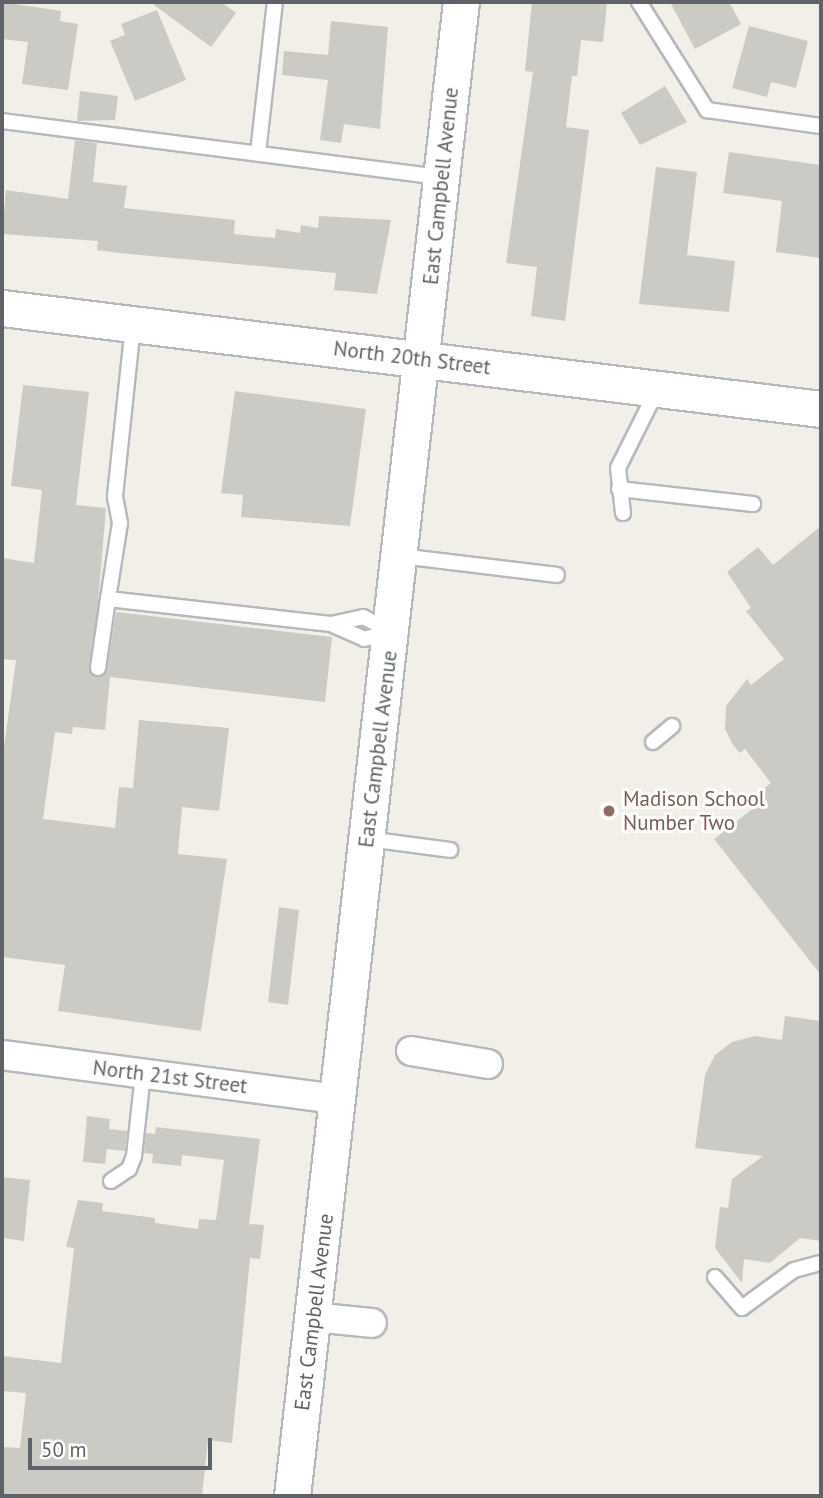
<!DOCTYPE html>
<style>
body{margin:0}
#map{position:relative;width:823px;height:1498px;overflow:hidden;background:#f1efe8;font-family:"PT Sans",sans-serif}
div>[style]{position:absolute}
.building>*{inset:0;background:#cccac5}
.roads{filter:drop-shadow(2px 0 #b5b8bc) drop-shadow(-2px 0 #b5b8bc) drop-shadow(0 2px #b5b8bc) drop-shadow(0 -2px #b5b8bc)}
.service>*{height:14px;margin:-7px;padding:0 7px;transform-origin:7px;border-radius:7px;background:#fff}
.minor>*{height:28px;margin:-14px;padding:0 14px;transform-origin:14px;border-radius:14px;background:#fff}
.tertiary>*{height:35px;margin:-17.5px;padding:0 17.5px;transform-origin:17.5px;border-radius:17.5px;background:#fff}
.dots>*{width:19px;height:19px;translate:-50% -50%;box-sizing:border-box;border:4px solid #fff;border-radius:50%}
span{translate:-50% -50%;white-space:nowrap;text-align:center;line-height:1.15;-webkit-text-stroke:6px #fff;paint-order:stroke}
.street-label{font-size:21px;color:#5f6368}
.education-label{font-size:21px;color:#785e54}
.left{translate:0 -50%;text-align:left}
.frame{position:absolute;inset:0;border:4px solid #5f6368;pointer-events:none}
.scale{position:absolute;left:28px;top:1438px;width:184px;height:32px;box-sizing:border-box;border:4px solid #5f6368;border-top:0;padding-left:9px;font-size:21px;line-height:24px;white-space:nowrap;color:#5f6368;-webkit-text-stroke:5px #fff;paint-order:stroke}
</style>
<div id="map">
<div class="building">
<div style="clip-path:polygon(2px 2px,61px 11px,60px 21px,78px 24px,68px 90px,22px 84px,28px 42px,2px 39px)"></div>
<div style="clip-path:polygon(150px 2px,221px 2px,236px 13px,211px 47px)"></div>
<div style="clip-path:polygon(532px 2px,607px 3px,603px 42px,581px 40px,577px 76px,572px 76px,566px 127px,589px 130px,565px 321px,531px 316px,537px 267px,506px 263px,533px 72px,525px 71px)"></div>
<div style="clip-path:polygon(670px 2px,729px 2px,741px 24px,695px 49px)"></div>
<div style="clip-path:polygon(157px 10px,186px 80px,135px 101px,110px 41px,125px 35px,121px 24px)"></div>
<div style="clip-path:polygon(331px 21px,388px 27px,380px 129px,344px 124px,341px 143px,320px 140px,328px 80px,282px 75px,284px 51px,328px 55px)"></div>
<div style="clip-path:polygon(749px 26px,808px 41px,796px 88px,771px 82px,767px 97px,732px 88px)"></div>
<div style="clip-path:polygon(665px 86px,687px 122px,640px 145px,621px 113px)"></div>
<div style="clip-path:polygon(80px 91px,118px 96px,115px 120px,77px 121px)"></div>
<div style="clip-path:polygon(75px 140px,97px 143px,93px 182px,127px 186px,124px 208px,235px 220px,234px 234px,275px 238px,276px 229px,300px 233px,301px 225px,318px 228px,319px 216px,391px 220px,377px 294px,334px 290px,336px 273px,119px 253px,97px 250px,98px 241px,2px 234px,6px 190px,68px 199px)"></div>
<div style="clip-path:polygon(729px 152px,821px 165px,821px 258px,776px 252px,782px 201px,723px 193px)"></div>
<div style="clip-path:polygon(656px 167px,697px 172px,687px 255px,735px 261px,729px 312px,639px 304px)"></div>
<div style="clip-path:polygon(23px 385px,89px 392px,76px 505px,106px 508px,92px 675px,101px 677px,107px 670px,116px 612px,332px 637px,325px 702px,110px 677px,105px 730px,73px 727px,72px 734px,55px 732px,43px 819px,115px 828px,119px 787px,133px 788px,139px 720px,229px 728px,219px 811px,182px 807px,178px 854px,227px 859px,201px 1031px,58px 1011px,65px 965px,2px 957px,2px 761px,16px 660px,2px 659px,2px 558px,34px 563px,42px 490px,11px 486px)"></div>
<div style="clip-path:polygon(235px 391px,366px 409px,350px 526px,241px 517px,243px 495px,221px 493px)"></div>
<div style="clip-path:polygon(821px 526px,821px 975px,714px 839px,760px 803px,754px 796px,771px 783px,745px 749px,740px 753px,733px 745px,725px 729px,726px 706px,747px 679px,751px 685px,784px 659px,746px 611px,751px 608px,727px 572px,758px 547px,773px 565px)"></div>
<div style="clip-path:polygon(279px 907px,299px 910px,288px 1005px,268px 1002px)"></div>
<div style="clip-path:polygon(785px 1016px,821px 1021px,821px 1241px,800px 1238px,770px 1263px,744px 1259px,742px 1283px,715px 1248px,720px 1207px,728px 1208px,732px 1179px,763px 1156px,695px 1148px,705px 1075px,715px 1055px,732px 1042px,755px 1036px,782px 1040px)"></div>
<div style="clip-path:polygon(87px 1116px,110px 1119px,109px 1129px,127px 1131px,125px 1151px,107px 1149px,105px 1164px,83px 1162px)"></div>
<div style="clip-path:polygon(156px 1127px,260px 1139px,249px 1224px,264px 1225px,260px 1259px,250px 1258px,232px 1443px,208px 1440px,202px 1496px,2px 1496px,2px 1447px,20px 1448px,26px 1393px,2px 1391px,2px 1356px,61px 1363px,74px 1248px,66px 1247px,78px 1200px,103px 1203px,102px 1211px,155px 1218px,155px 1223px,198px 1229px,199px 1219px,216px 1220px,224px 1160px,182px 1155px,181px 1166px,152px 1163px,153px 1154px,144px 1153px,146px 1133px,155px 1134px)"></div>
<div style="clip-path:polygon(2px 1177px,30px 1180px,24px 1241px,2px 1238px)"></div>
</div>
<div class="roads">
<div class="service">
<div style="left:639px;top:2px;width:128px;rotate:57.8deg"></div>
<div style="left:707px;top:110px;width:115px;rotate:8deg"></div>
<div style="left:2px;top:121px;width:442px;rotate:7.3deg"></div>
<div style="left:258px;top:153px;width:152px;rotate:-83.6deg"></div>
<div style="left:133px;top:325px;width:173px;rotate:96deg"></div>
<div style="left:115px;top:497px;width:26px;rotate:79deg"></div>
<div style="left:120px;top:523px;width:77px;rotate:99deg"></div>
<div style="left:108px;top:599px;width:224px;rotate:6.4deg"></div>
<div style="left:331px;top:624px;width:33px;rotate:-12deg"></div>
<div style="left:363px;top:617px;width:30px;rotate:27deg"></div>
<div style="left:619px;top:489px;width:135px;rotate:6.4deg"></div>
<div style="left:623px;top:513px;width:45px;rotate:-96.3deg"></div>
<div style="left:618px;top:468px;width:87px;rotate:-63.4deg"></div>
<div style="left:400px;top:556px;width:158px;rotate:6.9deg"></div>
<div style="left:331px;top:624px;width:36px;rotate:24deg"></div>
<div style="left:364px;top:639px;width:27px;rotate:-15deg"></div>
<div style="left:98px;top:668px;width:70px;rotate:-81.8deg"></div>
<div style="left:653px;top:742px;width:25px;rotate:-40deg"></div>
<div style="left:368px;top:839px;width:83px;rotate:7.6deg"></div>
<div style="left:111px;top:1181px;width:22px;rotate:-34deg"></div>
<div style="left:129px;top:1169px;width:14px;rotate:-69deg"></div>
<div style="left:134px;top:1156px;width:82px;rotate:-83.7deg"></div>
<div style="left:715px;top:1277px;width:41px;rotate:48.9deg"></div>
<div style="left:742px;top:1308px;width:64px;rotate:-36.2deg"></div>
<div style="left:794px;top:1270px;width:28px;rotate:-15deg"></div>
</div>
<div class="minor">
<div style="left:411px;top:1051px;width:78px;rotate:9.6deg"></div>
<div style="left:2px;top:1055px;width:339px;rotate:7.5deg"></div>
<div style="left:313px;top:1317px;width:59px;rotate:5.8deg"></div>
</div>
<div class="tertiary">
<div style="left:2px;top:308px;width:825px;rotate:7.03deg"></div>
<div style="left:292px;top:1496px;width:1504px;rotate:-83.55deg"></div>
</div>
</div>
<div class="dots">
<div style="left:609px;top:811px;background:#8d6e63"></div>
</div>
<div class="street-label">
<span style="left:441px;top:186px;rotate:-84deg">East Campbell Avenue</span>
<span style="left:412px;top:358px;rotate:7deg">North 20th Street</span>
<span style="left:378px;top:749px;rotate:-83deg">East Campbell Avenue</span>
<span style="left:170px;top:1077px;rotate:7deg">North 21st Street</span>
<span style="left:314px;top:1312px;rotate:-83deg">East Campbell Avenue</span>
</div>
<div class="education-label">
<span class="left" style="left:623px;top:811px">Madison School<br>Number Two</span>
</div>
<div class="frame"></div>
<div class="scale">50 m</div>
</div>
